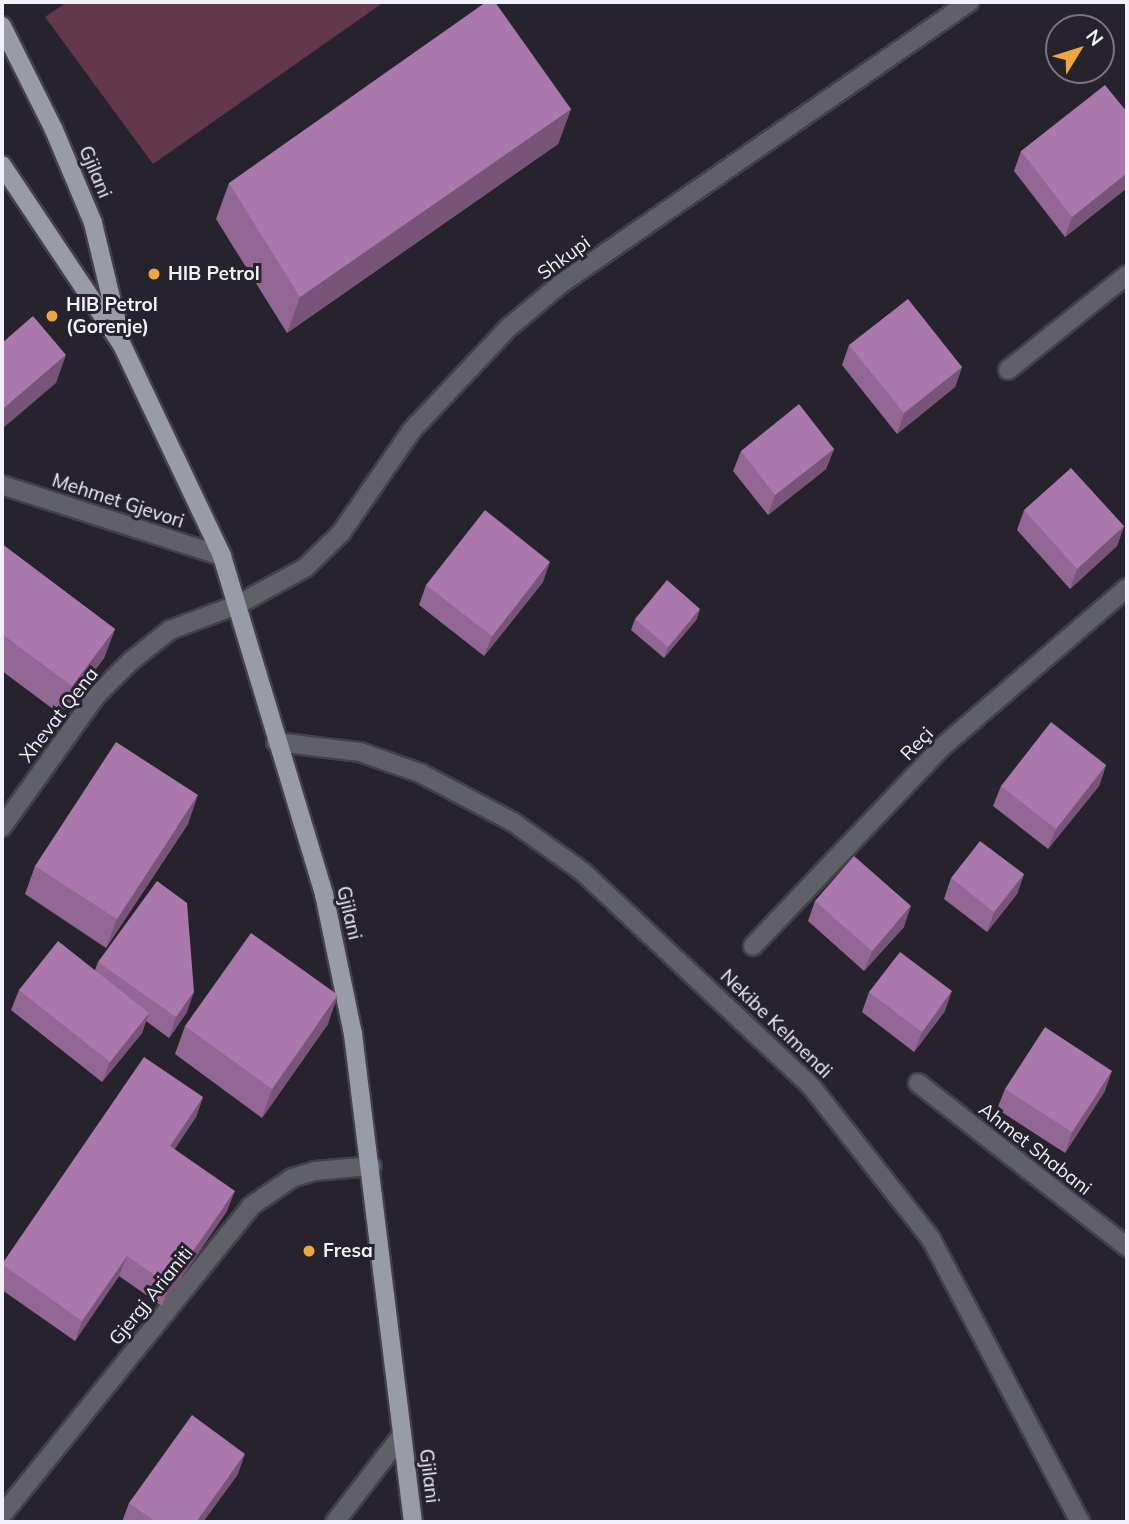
<!DOCTYPE html>
<meta charset="utf-8">
<style>
body{margin:0}
#map{position:relative;width:1129px;height:1524px;overflow:hidden;background:#26232d;font-family:Mulish,sans-serif}
div>[style]{position:absolute}
.green>*{inset:0;background:#63384b}
.roads{filter:drop-shadow(2px 0 #434049) drop-shadow(-2px 0 #434049) drop-shadow(0 2px #434049) drop-shadow(0 -2px #434049)}
.minor>*{height:18px;margin:-9px;padding:0 9px;transform-origin:9px;border-radius:9px;background:#5f6166}
.tertiary>*{height:18px;margin:-9px;padding:0 9px;transform-origin:9px;border-radius:9px;background:#5f6166}
.primary>*{height:18px;margin:-9px;padding:0 9px;transform-origin:9px;border-radius:9px;background:#999ca7}
.wall>*{inset:0;background:#926794}
.shaded-wall>*{inset:0;background:#775478}
.building>*{inset:0;background:#aa78ac}
.dots>*{width:19px;height:19px;translate:-50% -50%;box-sizing:border-box;border:4px solid #26232d;border-radius:50%}
span{translate:-50% -50%;white-space:nowrap;text-align:center;line-height:1.15;-webkit-text-stroke:6px #26232d;paint-order:stroke}
.street-label{font-size:19px;color:#f2f0f8}
.poi-label{font-size:19px;color:#f2f0f8;font-weight:700}
.left{translate:0 -50%;text-align:left}
.frame{position:absolute;inset:0;border:4px solid #f2f0f8;pointer-events:none}
.north{position:absolute;left:1045px;top:14px;width:70px;height:70px;box-sizing:border-box;background:#26232d;border:2px solid #78757e;border-radius:50%;rotate:52deg;font-size:19px;font-weight:700;line-height:28px;text-align:center;color:#f2f0f8}
.north::after{content:'';display:block;margin:auto;width:24px;height:32px;background:#f0a63f;clip-path:polygon(50% 0,100% 100%,50% 72%,0 100%)}
</style>
<div id="map">
<div class="green">
<div style="clip-path:polygon(67px 2px,384px 2px,153px 164px,45px 17px)"></div>
</div>
<div class="roads">
<div class="minor">
<div style="left:1008px;top:370px;width:152px;rotate:-38.6deg"></div>
<div style="left:2px;top:485px;width:231px;rotate:17.9deg"></div>
<div style="left:2px;top:827px;width:160px;rotate:-54.4deg"></div>
<div style="left:95px;top:697px;width:51px;rotate:-45deg"></div>
<div style="left:131px;top:661px;width:50px;rotate:-38.5deg"></div>
<div style="left:170px;top:630px;width:72px;rotate:-20.5deg"></div>
<div style="left:753px;top:946px;width:274px;rotate:-46.5deg"></div>
<div style="left:942px;top:747px;width:244px;rotate:-40.7deg"></div>
<div style="left:918px;top:1083px;width:266px;rotate:38.1deg"></div>
<div style="left:2px;top:1515px;width:397px;rotate:-51.1deg"></div>
<div style="left:251px;top:1206px;width:50px;rotate:-34.3deg"></div>
<div style="left:292px;top:1178px;width:24px;rotate:-17deg"></div>
<div style="left:315px;top:1171px;width:57px;rotate:-5deg"></div>
<div style="left:335px;top:1522px;width:110px;rotate:-52.4deg"></div>
</div>
<div class="tertiary">
<div style="left:237px;top:605px;width:77px;rotate:-28.6deg"></div>
<div style="left:305px;top:568px;width:50px;rotate:-44.2deg"></div>
<div style="left:341px;top:533px;width:125px;rotate:-55.4deg"></div>
<div style="left:412px;top:430px;width:140px;rotate:-46.7deg"></div>
<div style="left:508px;top:328px;width:70px;rotate:-39.8deg"></div>
<div style="left:562px;top:283px;width:495px;rotate:-34.6deg"></div>
<div style="left:276px;top:742px;width:85px;rotate:6.8deg"></div>
<div style="left:360px;top:752px;width:64px;rotate:19.3deg"></div>
<div style="left:420px;top:773px;width:105px;rotate:27.8deg"></div>
<div style="left:513px;top:822px;width:86px;rotate:35.5deg"></div>
<div style="left:583px;top:872px;width:311px;rotate:43.2deg"></div>
<div style="left:810px;top:1085px;width:196px;rotate:51.8deg"></div>
<div style="left:931px;top:1239px;width:320px;rotate:62.2deg"></div>
</div>
<div class="primary">
<div style="left:2px;top:26px;width:116px;rotate:63.4deg"></div>
<div style="left:54px;top:130px;width:101px;rotate:67.2deg"></div>
<div style="left:93px;top:223px;width:115px;rotate:76.4deg"></div>
<div style="left:2px;top:165px;width:216px;rotate:56.3deg"></div>
<div style="left:122px;top:345px;width:233px;rotate:64.6deg"></div>
<div style="left:222px;top:556px;width:353px;rotate:73.2deg"></div>
<div style="left:324px;top:894px;width:143px;rotate:78.3deg"></div>
<div style="left:353px;top:1034px;width:492px;rotate:83deg"></div>
</div>
</div>
<div class="wall">
<div style="clip-path:polygon(571px 109px,558px 144px,287px 333px,216px 219px,229px 183px)"></div>
<div style="clip-path:polygon(1127px 112px,1127px 188px,1065px 237px,1014px 171px,1021px 151px)"></div>
<div style="clip-path:polygon(849px 345px,962px 367px,955px 387px,897px 434px,842px 365px)"></div>
<div style="clip-path:polygon(834px 449px,826px 469px,768px 515px,733px 471px,741px 451px)"></div>
<div style="clip-path:polygon(1024px 510px,1124px 526px,1117px 546px,1070px 589px,1017px 530px)"></div>
<div style="clip-path:polygon(2px 544px,115px 629px,104px 658px,61px 715px,2px 671px)"></div>
<div style="clip-path:polygon(543px 582px,484px 656px,419px 605px,426px 585px)"></div>
<div style="clip-path:polygon(635px 619px,697px 619px,664px 658px,631px 630px)"></div>
<div style="clip-path:polygon(1106px 765px,1099px 786px,1048px 849px,993px 806px,1001px 786px)"></div>
<div style="clip-path:polygon(188px 824px,106px 948px,25px 894px,35px 866px)"></div>
<div style="clip-path:polygon(1024px 874px,1017px 894px,987px 932px,944px 899px,951px 878px)"></div>
<div style="clip-path:polygon(815px 901px,904px 927px,864px 971px,808px 921px)"></div>
<div style="clip-path:polygon(98px 962px,187px 1012px,169px 1038px,146px 1021px,142px 1033px,102px 1082px,11px 1010px,19px 990px,95px 970px)"></div>
<div style="clip-path:polygon(869px 992px,945px 1011px,914px 1052px,862px 1012px)"></div>
<div style="clip-path:polygon(328px 1024px,262px 1118px,175px 1054px,185px 1026px)"></div>
<div style="clip-path:polygon(1005px 1089px,1105px 1091px,1065px 1153px,997px 1109px)"></div>
<div style="clip-path:polygon(203px 1097px,196px 1117px,174px 1149px,227px 1211px,162px 1306px,119px 1276px,75px 1341px,2px 1290px,2px 1264px)"></div>
<div style="clip-path:polygon(238px 1474px,203px 1522px,122px 1522px,129px 1503px)"></div>
</div>
<div class="shaded-wall">
<div style="clip-path:polygon(571px 109px,558px 144px,287px 333px,300px 297px)"></div>
<div style="clip-path:polygon(1127px 173px,1127px 188px,1065px 237px,1072px 217px)"></div>
<div style="clip-path:polygon(66px 355px,56px 383px,2px 429px,2px 410px)"></div>
<div style="clip-path:polygon(962px 367px,955px 387px,897px 434px,904px 413px)"></div>
<div style="clip-path:polygon(834px 449px,826px 469px,768px 515px,775px 495px)"></div>
<div style="clip-path:polygon(1124px 526px,1117px 546px,1070px 589px,1077px 569px)"></div>
<div style="clip-path:polygon(550px 562px,543px 582px,484px 656px,492px 636px)"></div>
<div style="clip-path:polygon(700px 609px,697px 619px,664px 658px,668px 647px)"></div>
<div style="clip-path:polygon(115px 629px,104px 658px,61px 715px,72px 686px)"></div>
<div style="clip-path:polygon(1106px 765px,1099px 786px,1048px 849px,1056px 829px)"></div>
<div style="clip-path:polygon(198px 795px,188px 824px,106px 948px,117px 919px)"></div>
<div style="clip-path:polygon(1024px 874px,1017px 894px,987px 932px,994px 912px)"></div>
<div style="clip-path:polygon(911px 906px,904px 927px,864px 971px,872px 951px)"></div>
<div style="clip-path:polygon(952px 991px,945px 1011px,914px 1052px,922px 1032px)"></div>
<div style="clip-path:polygon(194px 992px,187px 1012px,169px 1038px,176px 1017px)"></div>
<div style="clip-path:polygon(338px 995px,328px 1024px,262px 1118px,272px 1089px)"></div>
<div style="clip-path:polygon(149px 1013px,142px 1033px,102px 1082px,110px 1062px)"></div>
<div style="clip-path:polygon(1112px 1071px,1105px 1091px,1065px 1153px,1072px 1132px)"></div>
<div style="clip-path:polygon(203px 1097px,196px 1117px,163px 1167px,170px 1146px)"></div>
<div style="clip-path:polygon(235px 1191px,227px 1211px,162px 1306px,169px 1285px)"></div>
<div style="clip-path:polygon(127px 1256px,119px 1276px,75px 1341px,82px 1321px)"></div>
<div style="clip-path:polygon(245px 1454px,238px 1474px,203px 1522px,196px 1522px)"></div>
</div>
<div class="building">
<div style="clip-path:polygon(486px 2px,495px 2px,571px 109px,300px 297px,229px 183px)"></div>
<div style="clip-path:polygon(1105px 85px,1127px 112px,1127px 173px,1072px 217px,1021px 151px)"></div>
<div style="clip-path:polygon(908px 299px,962px 367px,904px 413px,849px 345px)"></div>
<div style="clip-path:polygon(33px 316px,66px 355px,2px 410px,2px 343px)"></div>
<div style="clip-path:polygon(799px 404px,834px 449px,775px 495px,741px 451px)"></div>
<div style="clip-path:polygon(1071px 468px,1124px 526px,1077px 569px,1024px 510px)"></div>
<div style="clip-path:polygon(485px 510px,550px 562px,492px 636px,426px 585px)"></div>
<div style="clip-path:polygon(2px 544px,115px 629px,72px 686px,2px 634px)"></div>
<div style="clip-path:polygon(667px 580px,700px 609px,668px 647px,635px 619px)"></div>
<div style="clip-path:polygon(1051px 722px,1106px 765px,1056px 829px,1001px 786px)"></div>
<div style="clip-path:polygon(116px 742px,198px 795px,117px 919px,35px 866px)"></div>
<div style="clip-path:polygon(980px 841px,1024px 874px,994px 912px,951px 878px)"></div>
<div style="clip-path:polygon(854px 856px,911px 906px,872px 951px,815px 901px)"></div>
<div style="clip-path:polygon(157px 881px,187px 903px,194px 992px,176px 1017px,98px 962px)"></div>
<div style="clip-path:polygon(251px 933px,338px 995px,272px 1089px,185px 1026px)"></div>
<div style="clip-path:polygon(58px 941px,149px 1013px,110px 1062px,19px 990px)"></div>
<div style="clip-path:polygon(900px 952px,952px 991px,922px 1032px,869px 992px)"></div>
<div style="clip-path:polygon(1045px 1027px,1112px 1071px,1072px 1132px,1005px 1089px)"></div>
<div style="clip-path:polygon(144px 1057px,203px 1097px,170px 1146px,235px 1191px,169px 1285px,127px 1256px,82px 1321px,2px 1264px)"></div>
<div style="clip-path:polygon(192px 1415px,245px 1454px,196px 1522px,156px 1522px,129px 1503px)"></div>
</div>
<div class="dots">
<div style="left:154px;top:274px;background:#f0a63f"></div>
<div style="left:52px;top:316px;background:#f0a63f"></div>
<div style="left:309px;top:1251px;background:#f0a63f"></div>
</div>
<div class="street-label">
<span style="left:95px;top:172px;rotate:67deg">Gjilani</span>
<span style="left:564px;top:258px;rotate:-36deg">Shkupi</span>
<span style="left:118px;top:501px;rotate:18deg">Mehmet Gjevori</span>
<span style="left:59px;top:715px;rotate:-52deg">Xhevat Qena</span>
<span style="left:917px;top:744px;rotate:-46deg">Reçi</span>
<span style="left:349px;top:913px;rotate:77deg">Gjilani</span>
<span style="left:776px;top:1024px;rotate:44deg">Nekibe Kelmendi</span>
<span style="left:1035px;top:1149px;rotate:38deg">Ahmet Shabani</span>
<span style="left:151px;top:1296px;rotate:-51deg">Gjergj Arianiti</span>
<span style="left:429px;top:1476px;rotate:83deg">Gjilani</span>
</div>
<div class="poi-label">
<span class="left" style="left:168px;top:274px">HIB Petrol</span>
<span class="left" style="left:66px;top:316px">HIB Petrol<br>(Gorenje)</span>
<span class="left" style="left:323px;top:1251px">Fresa</span>
</div>
<div class="frame"></div>
<div class="north">N</div>
</div>
